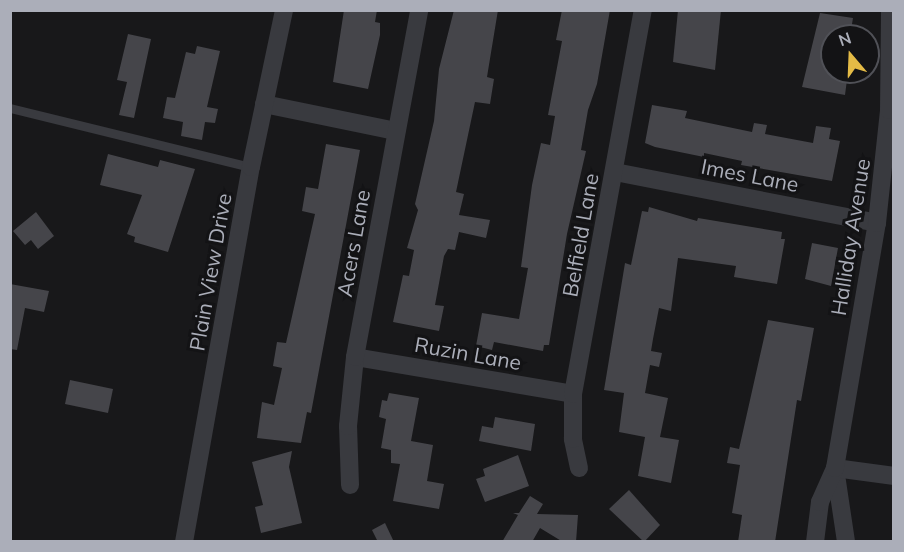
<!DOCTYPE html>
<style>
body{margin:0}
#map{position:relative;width:904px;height:552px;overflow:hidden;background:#18181a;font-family:Mulish,sans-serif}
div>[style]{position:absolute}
.building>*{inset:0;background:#45454a}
.lane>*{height:9px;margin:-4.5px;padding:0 4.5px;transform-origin:4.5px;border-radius:4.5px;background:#393a3f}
.street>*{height:18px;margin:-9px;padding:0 9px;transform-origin:9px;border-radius:9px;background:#393a3f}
span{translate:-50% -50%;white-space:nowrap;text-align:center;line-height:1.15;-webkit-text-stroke:6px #131315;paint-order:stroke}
.street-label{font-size:21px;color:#abaeb9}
.frame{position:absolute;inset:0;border:12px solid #abaeb9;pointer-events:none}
.north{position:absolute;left:820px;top:24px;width:60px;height:60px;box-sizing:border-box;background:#131315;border:2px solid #505157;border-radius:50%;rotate:341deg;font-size:16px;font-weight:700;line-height:24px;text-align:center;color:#abaeb9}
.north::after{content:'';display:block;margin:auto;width:21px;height:27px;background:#e4bb46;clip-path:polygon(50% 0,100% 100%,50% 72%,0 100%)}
</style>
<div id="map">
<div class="building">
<div style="clip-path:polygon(344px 10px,377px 10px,375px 22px,380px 23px,380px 35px,368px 89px,333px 82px)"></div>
<div style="clip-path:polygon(454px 10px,498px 10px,487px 77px,494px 79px,490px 104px,475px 102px,456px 192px,464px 194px,459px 215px,490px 220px,486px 238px,459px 232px,455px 250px,448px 249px,444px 256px,435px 305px,444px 306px,439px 331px,393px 322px,403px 275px,409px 276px,414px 250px,407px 248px,418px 210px,415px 204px,434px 121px,439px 69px)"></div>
<div style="clip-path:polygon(562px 10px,610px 10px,597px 84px,588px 110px,581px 150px,586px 151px,567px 234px,549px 345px,544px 345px,543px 351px,494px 342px,492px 350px,476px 346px,482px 313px,519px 319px,528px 268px,521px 267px,532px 185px,541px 143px,550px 145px,555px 116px,548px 115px,562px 41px,556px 40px)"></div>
<div style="clip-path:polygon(678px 10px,721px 10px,715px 70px,673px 62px)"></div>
<div style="clip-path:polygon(820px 13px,853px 18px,850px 36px,832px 36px,832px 72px,848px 72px,845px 95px,802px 87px)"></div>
<div style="clip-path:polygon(128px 34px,151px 39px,134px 118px,119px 115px,127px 82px,117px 80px)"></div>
<div style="clip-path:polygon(197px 46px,220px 51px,207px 107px,218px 109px,215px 123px,205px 122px,202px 140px,181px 136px,183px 122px,163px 118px,167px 97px,175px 98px,186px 52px,195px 54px)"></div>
<div style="clip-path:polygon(652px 105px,687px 111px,685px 118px,752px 132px,754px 123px,767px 125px,765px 134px,813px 143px,816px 126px,831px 128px,829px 139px,840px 141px,832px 181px,741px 165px,742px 161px,704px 153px,704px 157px,655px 147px,645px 143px)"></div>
<div style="clip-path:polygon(326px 144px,360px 150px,311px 413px,307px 412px,301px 443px,257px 438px,262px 402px,274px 405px,282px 368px,273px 366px,277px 342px,286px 343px,315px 214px,302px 211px,306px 187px,318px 189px)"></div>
<div style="clip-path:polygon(108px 154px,158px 167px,160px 160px,195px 169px,168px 252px,134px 242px,135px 237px,127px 234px,142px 195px,100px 185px)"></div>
<div style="clip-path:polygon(649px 207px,697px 221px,698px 218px,782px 232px,781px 239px,785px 239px,777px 284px,734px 277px,736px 266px,678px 258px,671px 311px,659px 308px,653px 339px,651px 351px,662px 353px,659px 367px,650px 365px,645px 393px,668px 398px,660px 437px,679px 440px,671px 483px,638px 476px,645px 437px,619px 432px,624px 393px,604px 390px,625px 263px,631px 265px,642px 211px,648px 212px)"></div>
<div style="clip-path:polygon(36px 212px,54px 236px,38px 249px,31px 240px,25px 245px,13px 231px)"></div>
<div style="clip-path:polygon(812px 243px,838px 248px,831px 286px,805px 279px)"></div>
<div style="clip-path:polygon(10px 284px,49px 291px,44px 312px,25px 308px,17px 350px,10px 349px)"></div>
<div style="clip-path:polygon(768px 320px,814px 328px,801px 401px,797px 400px,775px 542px,738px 542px,742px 515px,732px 513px,740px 465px,727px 463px,730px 447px,739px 449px)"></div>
<div style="clip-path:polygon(70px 380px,113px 389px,108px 413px,65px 404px)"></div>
<div style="clip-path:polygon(389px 393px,419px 398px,411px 441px,433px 445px,427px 481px,444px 484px,439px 509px,393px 501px,400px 464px,391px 463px,391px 450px,381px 448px,386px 419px,379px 417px,382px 400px,387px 401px)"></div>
<div style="clip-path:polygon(495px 417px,535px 424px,531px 451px,479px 441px,482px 426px,493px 428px)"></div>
<div style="clip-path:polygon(292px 451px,289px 467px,302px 523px,261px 533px,255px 507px,263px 505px,252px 462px)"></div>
<div style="clip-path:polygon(518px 455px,529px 486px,485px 502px,476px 479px,485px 476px,483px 469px)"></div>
<div style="clip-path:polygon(629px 490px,660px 525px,644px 542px,609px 509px)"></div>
<div style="clip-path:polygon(530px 496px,543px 504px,537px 514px,578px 515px,576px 542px,563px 542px,540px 528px,532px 542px,502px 542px,518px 515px,513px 513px,519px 513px)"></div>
<div style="clip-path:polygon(385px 523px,394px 542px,378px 542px,372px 530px)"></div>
</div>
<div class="lane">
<div style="left:10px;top:108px;width:248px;rotate:13.8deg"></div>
</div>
<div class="street">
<div style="left:264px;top:104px;width:135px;rotate:11.6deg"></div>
<div style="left:615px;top:172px;width:267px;rotate:11deg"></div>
<div style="left:355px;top:357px;width:221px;rotate:9.6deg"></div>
<div style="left:579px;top:468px;width:30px;rotate:-102deg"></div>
<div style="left:573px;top:439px;width:45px;rotate:-90deg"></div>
<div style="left:573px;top:394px;width:390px;rotate:-79.7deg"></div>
<div style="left:835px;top:468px;width:75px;rotate:81.5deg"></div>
<div style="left:835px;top:468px;width:60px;rotate:7.7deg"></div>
<div style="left:350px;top:485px;width:59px;rotate:-91.9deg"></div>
<div style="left:348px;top:426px;width:69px;rotate:-84.2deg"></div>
<div style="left:355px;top:357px;width:353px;rotate:-79.5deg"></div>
<div style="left:184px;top:542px;width:381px;rotate:-79.9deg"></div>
<div style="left:251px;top:167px;width:160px;rotate:-78.1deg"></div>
<div style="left:815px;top:542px;width:40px;rotate:-82.9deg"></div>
<div style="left:820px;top:502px;width:37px;rotate:-66deg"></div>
<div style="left:835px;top:468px;width:249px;rotate:-80.3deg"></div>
<div style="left:877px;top:223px;width:114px;rotate:-83.9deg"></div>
<div style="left:889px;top:110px;width:100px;rotate:-89.4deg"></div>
</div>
<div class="street-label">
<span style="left:750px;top:175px;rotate:11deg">Imes Lane</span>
<span style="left:580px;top:235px;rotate:-80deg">Belfield Lane</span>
<span style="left:850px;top:237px;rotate:-81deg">Halliday Avenue</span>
<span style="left:353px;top:243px;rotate:-80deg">Acers Lane</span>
<span style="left:210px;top:272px;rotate:-80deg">Plain View Drive</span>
<span style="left:468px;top:353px;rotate:10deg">Ruzin Lane</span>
</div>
<div class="frame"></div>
<div class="north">N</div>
</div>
